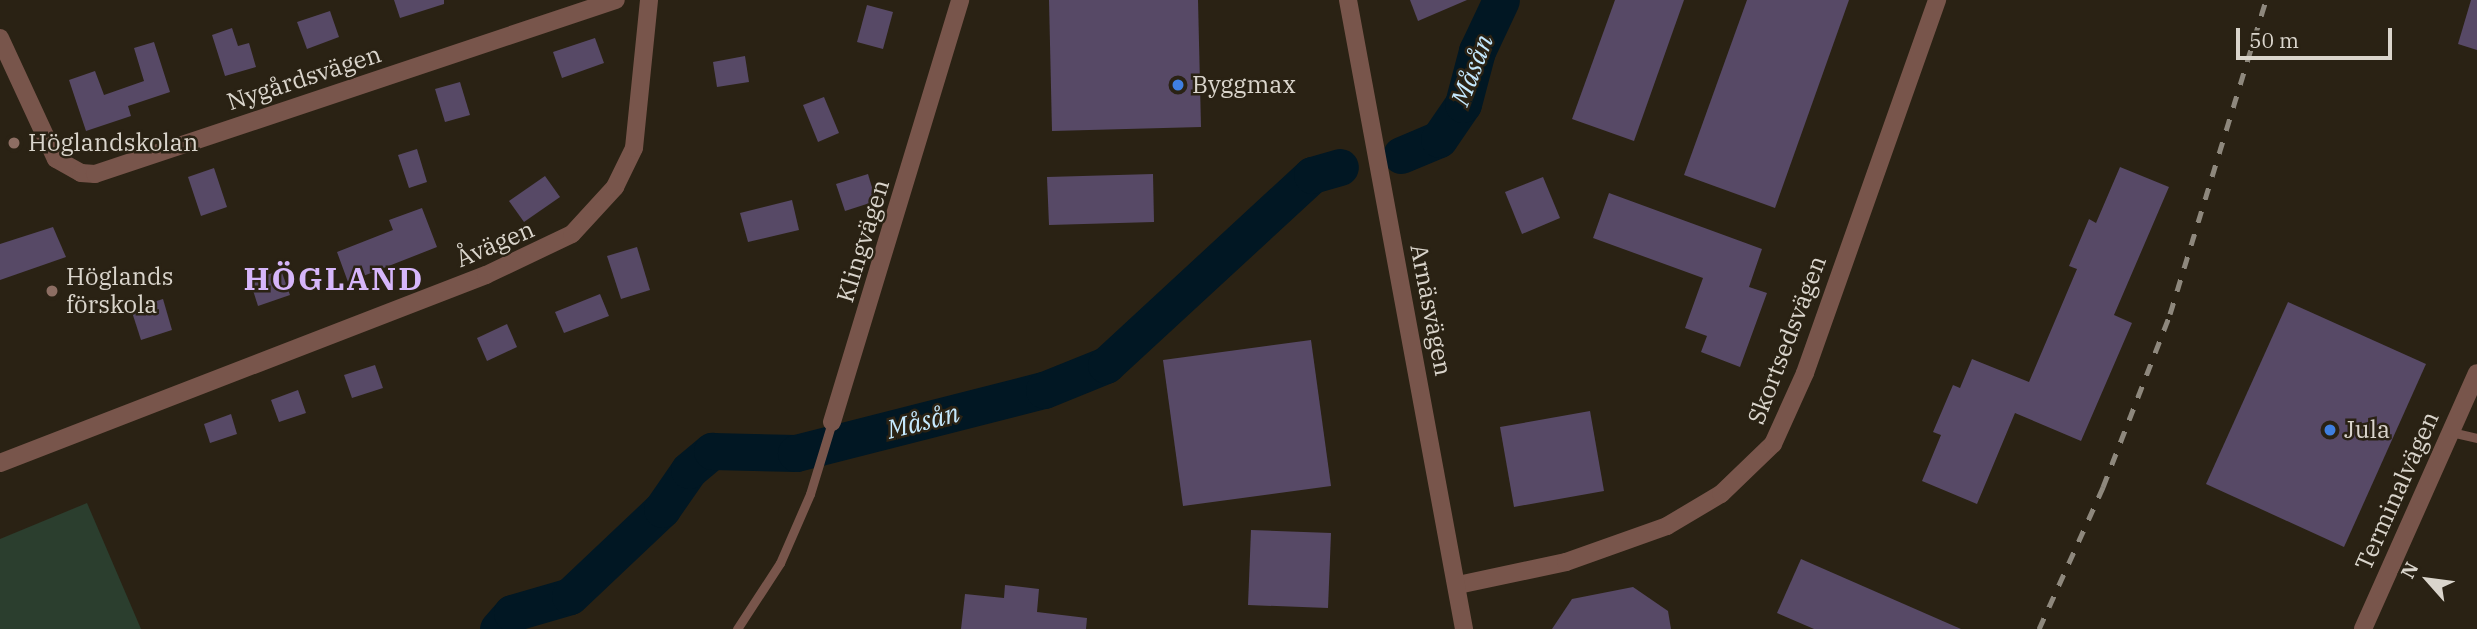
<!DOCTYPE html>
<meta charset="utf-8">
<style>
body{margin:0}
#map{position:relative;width:2477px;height:629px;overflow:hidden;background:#2a2214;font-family:"IBM Plex Serif",serif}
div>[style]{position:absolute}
.green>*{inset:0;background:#2b3e2e}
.river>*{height:37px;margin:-18.5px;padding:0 18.5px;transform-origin:18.5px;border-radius:18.5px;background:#011723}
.building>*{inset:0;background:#574966}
.service>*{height:9px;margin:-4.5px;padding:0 4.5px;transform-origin:4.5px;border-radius:4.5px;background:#78554b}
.minor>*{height:18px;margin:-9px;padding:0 9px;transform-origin:9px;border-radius:9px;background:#78554b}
.tertiary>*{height:18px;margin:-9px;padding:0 9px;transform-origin:9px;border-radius:9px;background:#78554b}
.rail>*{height:5px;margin-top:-2.5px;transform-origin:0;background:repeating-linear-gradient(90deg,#8e887d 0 12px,transparent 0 24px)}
.dots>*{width:19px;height:19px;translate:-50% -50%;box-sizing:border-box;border:4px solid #2a2214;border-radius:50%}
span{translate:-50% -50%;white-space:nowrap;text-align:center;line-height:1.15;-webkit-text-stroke:5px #2a2214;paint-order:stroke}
.street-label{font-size:24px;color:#dad5cc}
.poi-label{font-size:24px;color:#dad5cc}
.left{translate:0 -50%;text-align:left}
.water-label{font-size:26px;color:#c5e9fe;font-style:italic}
.district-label{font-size:32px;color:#d6b6fa;font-weight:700;letter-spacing:2px}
.north{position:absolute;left:2393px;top:545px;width:70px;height:70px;-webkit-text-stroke:5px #2a2214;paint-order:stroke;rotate:298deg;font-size:19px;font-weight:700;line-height:28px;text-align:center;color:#dad5cc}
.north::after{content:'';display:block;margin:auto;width:24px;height:32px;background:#dad5cc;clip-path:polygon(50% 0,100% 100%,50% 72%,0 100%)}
.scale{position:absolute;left:2236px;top:28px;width:156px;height:32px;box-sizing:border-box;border:4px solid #dad5cc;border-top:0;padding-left:9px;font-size:21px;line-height:24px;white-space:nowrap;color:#dad5cc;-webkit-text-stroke:5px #2a2214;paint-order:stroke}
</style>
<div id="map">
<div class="green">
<div style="clip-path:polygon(87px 503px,141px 629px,0 629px,0 539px)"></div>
</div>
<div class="river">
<div style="left:1401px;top:155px;width:41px;rotate:-22.8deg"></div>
<div style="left:1439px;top:139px;width:42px;rotate:-55.6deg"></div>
<div style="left:1463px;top:104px;width:55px;rotate:-75.2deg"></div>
<div style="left:1477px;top:51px;width:56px;rotate:-64.8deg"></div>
<div style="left:498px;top:629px;width:21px;rotate:-49deg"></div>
<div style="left:512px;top:613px;width:60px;rotate:-16.3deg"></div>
<div style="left:570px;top:596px;width:127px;rotate:-43.4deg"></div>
<div style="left:662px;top:509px;width:47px;rotate:-55.3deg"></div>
<div style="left:689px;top:470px;width:30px;rotate:-40deg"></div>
<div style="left:712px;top:451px;width:84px;rotate:1.4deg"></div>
<div style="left:796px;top:453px;width:256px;rotate:-14.3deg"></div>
<div style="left:1044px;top:390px;width:67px;rotate:-22deg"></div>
<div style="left:1106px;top:365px;width:280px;rotate:-42.7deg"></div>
<div style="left:1312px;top:175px;width:29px;rotate:-16deg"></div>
</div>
<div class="building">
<div style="clip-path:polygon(394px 0,444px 0,444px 4px,400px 18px)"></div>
<div style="clip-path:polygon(1049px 0,1198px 0,1201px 127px,1052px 131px)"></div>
<div style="clip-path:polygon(1410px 0,1467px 0,1418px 21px)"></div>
<div style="clip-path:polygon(1615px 0,1684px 0,1634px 141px,1572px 119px)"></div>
<div style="clip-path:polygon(1747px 0,1849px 0,1775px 208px,1684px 175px)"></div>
<div style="clip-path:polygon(2471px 0,2477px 0,2477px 50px,2458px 44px)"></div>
<div style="clip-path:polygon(867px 5px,893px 12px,883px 49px,857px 42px)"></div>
<div style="clip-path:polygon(330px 11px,339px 37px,307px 49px,297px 22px)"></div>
<div style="clip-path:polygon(232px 28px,238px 46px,249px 43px,256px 67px,225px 76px,212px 35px)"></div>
<div style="clip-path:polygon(595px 38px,604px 63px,562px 78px,553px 52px)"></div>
<div style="clip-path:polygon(154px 42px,170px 92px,128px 106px,131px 116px,86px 131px,69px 80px,95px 71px,104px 95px,144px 81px,134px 48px)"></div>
<div style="clip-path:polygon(745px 56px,749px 82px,717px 87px,713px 62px)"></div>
<div style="clip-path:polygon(460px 82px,470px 115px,445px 122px,435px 89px)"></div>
<div style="clip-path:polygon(824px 97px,839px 133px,818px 142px,803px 105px)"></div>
<div style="clip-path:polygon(417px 149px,427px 182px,409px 188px,398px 155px)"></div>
<div style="clip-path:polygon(2120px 167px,2169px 187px,2114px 315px,2132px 323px,2081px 441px,2015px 413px,1977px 504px,1922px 481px,1941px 435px,1933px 432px,1953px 385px,1960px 388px,1972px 359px,2029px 382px,2077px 269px,2069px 266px,2089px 219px,2096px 223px)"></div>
<div style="clip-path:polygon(214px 168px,227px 207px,201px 216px,188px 177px)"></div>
<div style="clip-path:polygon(868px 174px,876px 201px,845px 211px,836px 184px)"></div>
<div style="clip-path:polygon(1153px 174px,1154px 222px,1049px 225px,1047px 177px)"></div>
<div style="clip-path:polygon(545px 176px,560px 197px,524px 222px,509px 201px)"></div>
<div style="clip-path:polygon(1543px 177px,1560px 218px,1522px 234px,1505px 192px)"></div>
<div style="clip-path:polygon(1609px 193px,1762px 249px,1749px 287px,1767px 293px,1740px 367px,1701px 352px,1707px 336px,1685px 328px,1703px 278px,1593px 238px)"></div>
<div style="clip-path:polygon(792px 200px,799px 230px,748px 242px,740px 213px)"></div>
<div style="clip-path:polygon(422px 208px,437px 247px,348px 282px,337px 252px,393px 230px,389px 220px)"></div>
<div style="clip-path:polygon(53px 227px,66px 257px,0 280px,0 244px)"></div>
<div style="clip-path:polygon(637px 247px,650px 290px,621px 299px,607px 256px)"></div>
<div style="clip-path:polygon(281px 270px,290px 295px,258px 306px,250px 281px)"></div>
<div style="clip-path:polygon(600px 294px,609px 316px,564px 333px,555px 312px)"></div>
<div style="clip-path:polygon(163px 299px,172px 330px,141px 340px,131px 309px)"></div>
<div style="clip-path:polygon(2288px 302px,2426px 364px,2344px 547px,2206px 484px)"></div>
<div style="clip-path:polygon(507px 324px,517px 347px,487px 361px,477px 338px)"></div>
<div style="clip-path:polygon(1311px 340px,1331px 486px,1183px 506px,1163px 360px)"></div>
<div style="clip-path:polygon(375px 365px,383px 388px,352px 398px,344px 375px)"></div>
<div style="clip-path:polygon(298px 390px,306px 413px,279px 422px,271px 400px)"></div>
<div style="clip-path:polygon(1590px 411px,1604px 491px,1514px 507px,1500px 427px)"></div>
<div style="clip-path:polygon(231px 414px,237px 434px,210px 443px,204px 424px)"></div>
<div style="clip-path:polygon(1251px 530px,1331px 533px,1328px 608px,1248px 605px)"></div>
<div style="clip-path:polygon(1801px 559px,1961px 629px,1814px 629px,1777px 613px)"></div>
<div style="clip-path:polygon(1005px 585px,1039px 589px,1037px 612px,1087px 618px,1086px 629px,961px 629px,965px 594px,1004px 598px)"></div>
<div style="clip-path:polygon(1633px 587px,1668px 611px,1671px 629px,1552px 629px,1572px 599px)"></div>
</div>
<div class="service">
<div style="left:2451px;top:432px;width:27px;rotate:13deg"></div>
<div style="left:737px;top:629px;width:79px;rotate:-56.9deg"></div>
<div style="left:780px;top:563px;width:75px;rotate:-66.5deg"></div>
<div style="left:810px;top:494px;width:75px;rotate:-73deg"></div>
</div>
<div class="minor">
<div style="left:0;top:38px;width:133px;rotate:65.2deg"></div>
<div style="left:56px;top:159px;width:29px;rotate:29deg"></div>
<div style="left:81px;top:173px;width:14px;rotate:4deg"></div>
<div style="left:95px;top:174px;width:549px;rotate:-18.47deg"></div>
<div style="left:832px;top:422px;width:441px;rotate:-73.1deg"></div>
<div style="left:0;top:463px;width:521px;rotate:-21.15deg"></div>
<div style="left:486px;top:275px;width:95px;rotate:-25.5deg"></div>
<div style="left:572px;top:234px;width:64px;rotate:-47.5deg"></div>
<div style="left:615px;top:187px;width:43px;rotate:-64deg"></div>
<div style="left:634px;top:148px;width:149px;rotate:-84.2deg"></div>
<div style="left:1458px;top:585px;width:110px;rotate:-12deg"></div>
<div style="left:1566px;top:562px;width:107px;rotate:-19.6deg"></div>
<div style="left:1667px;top:526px;width:63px;rotate:-30.7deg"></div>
<div style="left:1721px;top:494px;width:72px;rotate:-43.9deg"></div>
<div style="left:1773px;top:444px;width:78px;rotate:-65.7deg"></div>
<div style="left:1805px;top:373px;width:396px;rotate:-70.5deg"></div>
<div style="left:2363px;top:629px;width:280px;rotate:-66deg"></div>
</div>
<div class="tertiary">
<div style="left:1348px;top:0;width:640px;rotate:79.55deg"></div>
</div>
<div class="rail">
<div style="left:2039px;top:629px;width:156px;rotate:-65.7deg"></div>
<div style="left:2103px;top:487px;width:186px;rotate:-68.8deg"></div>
<div style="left:2170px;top:314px;width:328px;rotate:-73deg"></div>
</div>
<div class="dots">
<div style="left:1178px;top:85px;background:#3f7fe0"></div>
<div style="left:14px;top:143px;background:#8d6e63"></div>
<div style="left:52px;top:291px;background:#8d6e63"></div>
<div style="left:2330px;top:430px;background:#3f7fe0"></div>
</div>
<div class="street-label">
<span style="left:304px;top:78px;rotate:-18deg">Nygårdsvägen</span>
<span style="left:863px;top:241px;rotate:-73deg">Klingvägen</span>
<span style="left:495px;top:244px;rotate:-23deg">Åvägen</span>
<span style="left:1431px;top:310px;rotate:79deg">Arnäsvägen</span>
<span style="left:1787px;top:340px;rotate:-69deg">Skortsedsvägen</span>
<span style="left:2397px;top:491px;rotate:-66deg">Terminalvägen</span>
</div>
<div class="poi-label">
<span class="left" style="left:1192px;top:85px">Byggmax</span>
<span class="left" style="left:28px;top:143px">Höglandskolan</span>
<span class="left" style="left:66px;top:291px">Höglands<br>förskola</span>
<span class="left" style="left:2344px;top:430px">Jula</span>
</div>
<div class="water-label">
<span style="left:1472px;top:70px;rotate:-69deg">Måsån</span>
<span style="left:923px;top:421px;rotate:-14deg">Måsån</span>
</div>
<div class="district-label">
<span style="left:334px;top:278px">HÖGLAND</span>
</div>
<div class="north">N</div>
<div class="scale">50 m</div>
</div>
